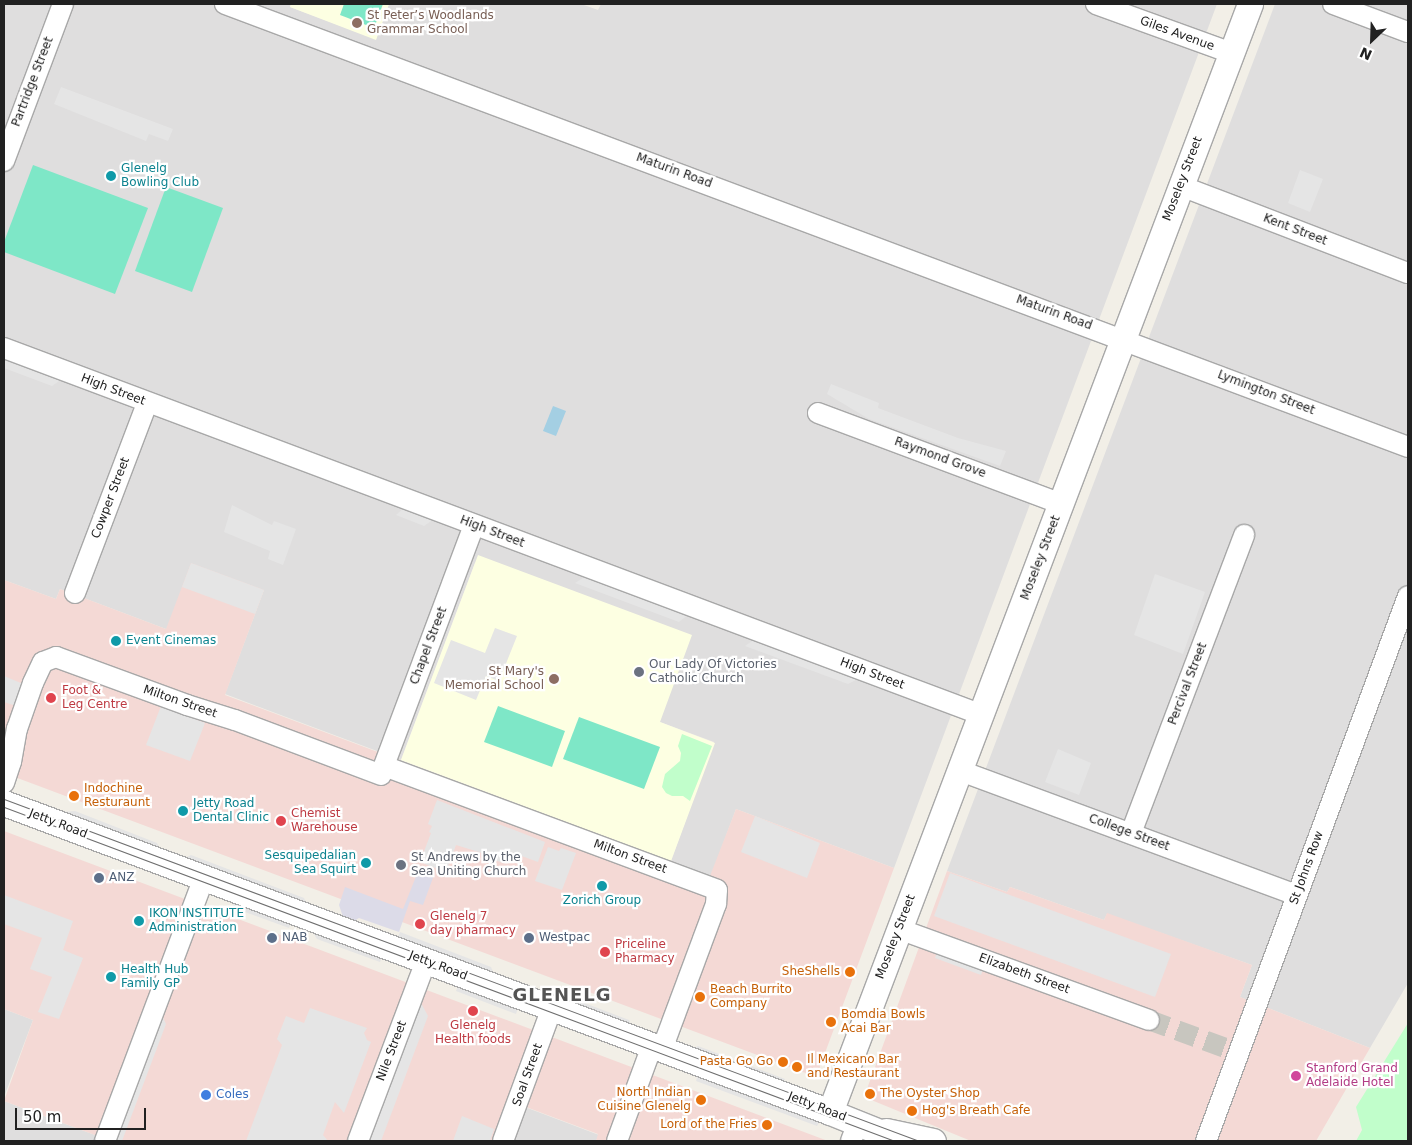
<!DOCTYPE html>
<meta charset="utf-8">
<style>
body{margin:0}
#map{position:relative;width:1412px;height:1145px;overflow:hidden;background:#f2efe7;font-family:"DejaVu Sans",sans-serif}
div>[style]{position:absolute}
.residential>*{inset:0;background:#dfdede}
.commercial>*{inset:0;background:#f4d9d5}
.education>*{inset:0;background:#fdffe2}
.park>*{inset:0;background:#c1fecb}
.pitch>*{inset:0;background:#7ee7c7}
.parking>*{inset:0;background:#e5e5e5}
.plaza>*{inset:0;background:#dcdbe8}
.water>*{inset:0;background:#a4cfe3}
.minor-tunnel>*{height:20px;margin-top:-10px;transform-origin:0;background:repeating-linear-gradient(90deg,#c8c6bf 0 20px,transparent 0 30px)}
.roads{filter:drop-shadow(1px 0 #a8a8a8) drop-shadow(-1px 0 #a8a8a8) drop-shadow(0 1px #a8a8a8) drop-shadow(0 -1px #a8a8a8)}
.minor>*{height:20px;margin:-10px;padding:0 10px;transform-origin:10px;border-radius:10px;background:#fff}
.tertiary>*{height:25px;margin:-12.5px;padding:0 12.5px;transform-origin:12.5px;border-radius:12.5px;background:#fff}
.tram>*{height:1px;margin:-0.5px;padding:0 0.5px;transform-origin:0.5px;border-radius:0.5px;background:#6f6f6f}
.dots>*{width:14px;height:14px;translate:-50% -50%;box-sizing:border-box;border:2px solid #fff;border-radius:50%}
span{translate:-50% -50%;white-space:nowrap;text-align:center;line-height:1.15;-webkit-text-stroke:4.5px #fff;paint-order:stroke}
.education-label{font-size:12px;color:#785e54}
.left{translate:0 -50%;text-align:left}
.right{translate:-100% -50%;text-align:right}
.street-label{font-size:12px;color:#212121}
.culture-label{font-size:12px;color:#0d838f}
.worship-label{font-size:12px;color:#5b616d}
.health-label{font-size:12px;color:#be3a42}
.food-label{font-size:12px;color:#c56008}
.service-label{font-size:12px;color:#4e5e75}
.hotel-label{font-size:12px;color:#b23c85}
.shop-label{font-size:12px;color:#366cbe}
.district-label{font-size:18px;color:#545454;font-weight:700;letter-spacing:1px}
.frame{position:absolute;inset:0;border:5px solid #212121;pointer-events:none}
.north{position:absolute;left:1347px;top:15px;width:50px;height:50px;-webkit-text-stroke:4px #fff;paint-order:stroke;rotate:204deg;font-size:14px;font-weight:700;line-height:20px;text-align:center;color:#212121}
.north::after{content:'';display:block;margin:auto;width:18px;height:22px;background:#212121;clip-path:polygon(50% 0,100% 100%,50% 72%,0 100%)}
.scale{position:absolute;left:15px;top:1108px;width:131px;height:22px;box-sizing:border-box;border:2px solid #212121;border-top:0;padding-left:6px;font-size:15px;line-height:18px;white-space:nowrap;color:#212121;-webkit-text-stroke:4px #fff;paint-order:stroke}
</style>
<div id="map">
<div class="residential">
<div style="clip-path:polygon(4px 4px,291px 4px,290px 7px,376px 39px,389px 4px,581px 4px,598px 10px,601px 4px,1217px 4px,894px 868px,736px 809px,711px 876px,671px 861px,714px 742px,660px 722px,475px 563px,401px 760px,225px 694px,264px 590px,166px 629px,60px 589px,56px 599px,4px 580px)"></div>
<div style="clip-path:polygon(1275px 4px,1408px 4px,1408px 983px,1370px 1048px,1240px 997px,1252px 965px,1107px 914px,1104px 920px,1010px 887px,1007px 892px,947px 871px)"></div>
<div style="clip-path:polygon(4px 1009px,33px 1020px,4px 1097px)"></div>
<div style="clip-path:polygon(4px 1101px,111px 1141px,4px 1141px)"></div>
<div style="clip-path:polygon(509px 1101px,599px 1135px,596px 1141px,494px 1141px)"></div>
</div>
<div class="commercial">
<div style="clip-path:polygon(191px 563px,264px 590px,225px 695px,710px 876px,736px 809px,894px 868px,816px 1077px,4px 773px,4px 580px,56px 599px,60px 589px,166px 629px)"></div>
<div style="clip-path:polygon(4px 831px,828px 1141px,596px 1141px,598px 1134px,510px 1101px,494px 1141px,111px 1141px,4px 1101px,33px 1020px,4px 1009px)"></div>
<div style="clip-path:polygon(947px 871px,1007px 892px,1010px 887px,1104px 920px,1107px 913px,1252px 965px,1240px 997px,1370px 1048px,1316px 1141px,971px 1141px,864px 1097px)"></div>
</div>
<div class="education">
<div style="clip-path:polygon(291px 4px,389px 4px,376px 40px,290px 7px)"></div>
<div style="clip-path:polygon(478px 555px,692px 635px,660px 722px,715px 743px,671px 861px,401px 760px)"></div>
</div>
<div class="park">
<div style="clip-path:polygon(682px 734px,712px 746px,690px 801px,683px 796px,672px 796px,666px 793px,662px 787px,665px 774px,680px 761px,681px 753px,678px 746px)"></div>
<div style="clip-path:polygon(1408px 1023px,1408px 1141px,1356px 1141px,1362px 1130px,1356px 1107px)"></div>
</div>
<div class="pitch">
<div style="clip-path:polygon(344px 4px,383px 4px,374px 28px,340px 15px)"></div>
<div style="clip-path:polygon(33px 165px,148px 208px,115px 294px,4px 252px,4px 242px)"></div>
<div style="clip-path:polygon(166px 187px,223px 208px,192px 292px,135px 271px)"></div>
<div style="clip-path:polygon(498px 706px,565px 731px,552px 767px,484px 742px)"></div>
<div style="clip-path:polygon(579px 717px,660px 747px,644px 789px,563px 759px)"></div>
</div>
<div class="parking">
<div style="clip-path:polygon(61px 87px,173px 129px,168px 141px,149px 134px,146px 141px,54px 104px)"></div>
<div style="clip-path:polygon(1300px 170px,1323px 179px,1310px 212px,1288px 203px)"></div>
<div style="clip-path:polygon(4px 356px,62px 379px,52px 386px,4px 368px)"></div>
<div style="clip-path:polygon(831px 384px,879px 403px,878px 408px,958px 438px,1006px 451px,1000px 466px,869px 419px,827px 394px)"></div>
<div style="clip-path:polygon(232px 505px,272px 525px,274px 521px,296px 529px,283px 565px,268px 559px,270px 551px,224px 532px)"></div>
<div style="clip-path:polygon(405px 507px,434px 519px,424px 526px,396px 515px)"></div>
<div style="clip-path:polygon(191px 563px,264px 590px,255px 614px,182px 587px)"></div>
<div style="clip-path:polygon(1155px 574px,1205px 592px,1183px 654px,1134px 635px)"></div>
<div style="clip-path:polygon(586px 576px,689px 614px,679px 622px,575px 583px)"></div>
<div style="clip-path:polygon(495px 628px,517px 636px,499px 681px,486px 676px,476px 700px,434px 683px,451px 640px,485px 653px)"></div>
<div style="clip-path:polygon(755px 639px,860px 678px,848px 684px,745px 646px)"></div>
<div style="clip-path:polygon(4px 676px,28px 686px,19px 707px,4px 702px)"></div>
<div style="clip-path:polygon(161px 706px,205px 723px,190px 761px,146px 745px)"></div>
<div style="clip-path:polygon(1058px 749px,1091px 763px,1079px 795px,1045px 782px)"></div>
<div style="clip-path:polygon(437px 800px,545px 842px,538px 862px,508px 851px,503px 863px,481px 855px,482px 853px,456px 845px,446px 872px,420px 862px,431px 833px,429px 832px,432px 826px,428px 824px)"></div>
<div style="clip-path:polygon(75px 811px,157px 843px,160px 849px,63px 812px)"></div>
<div style="clip-path:polygon(755px 816px,820px 843px,807px 878px,741px 852px)"></div>
<div style="clip-path:polygon(548px 847px,559px 851px,561px 848px,576px 853px,562px 890px,535px 881px)"></div>
<div style="clip-path:polygon(191px 855px,304px 898px,307px 905px,185px 858px)"></div>
<div style="clip-path:polygon(950px 873px,1171px 954px,1155px 997px,934px 916px)"></div>
<div style="clip-path:polygon(4px 895px,73px 921px,63px 950px,83px 958px,59px 1019px,38px 1012px,52px 977px,30px 969px,42px 938px,4px 924px)"></div>
<div style="clip-path:polygon(233px 902px,291px 923px,289px 928px,234px 908px)"></div>
<div style="clip-path:polygon(312px 931px,382px 957px,380px 962px,317px 939px)"></div>
<div style="clip-path:polygon(400px 932px,491px 967px,494px 974px,398px 937px)"></div>
<div style="clip-path:polygon(937px 952px,983px 969px,981px 975px,935px 958px)"></div>
<div style="clip-path:polygon(458px 986px,518px 1008px,516px 1014px,456px 991px)"></div>
<div style="clip-path:polygon(553px 991px,629px 1020px,631px 1025px,548px 994px)"></div>
<div style="clip-path:polygon(421px 1003px,428px 1016px,381px 1141px,369px 1141px)"></div>
<div style="clip-path:polygon(310px 1008px,367px 1028px,364px 1033px,367px 1040px,371px 1042px,344px 1113px,335px 1102px,323px 1135px,328px 1141px,246px 1141px,282px 1045px,277px 1039px,286px 1016px,304px 1023px)"></div>
<div style="clip-path:polygon(160px 1011px,166px 1024px,122px 1141px,111px 1141px)"></div>
<div style="clip-path:polygon(698px 1046px,785px 1079px,783px 1083px,693px 1049px)"></div>
<div style="clip-path:polygon(698px 1074px,820px 1121px,817px 1126px,696px 1081px)"></div>
<div style="clip-path:polygon(462px 1116px,494px 1129px,490px 1141px,453px 1141px)"></div>
</div>
<div class="plaza">
<div style="clip-path:polygon(419px 869px,434px 875px,423px 905px,410px 901px,399px 932px,359px 918px,354px 921px,343px 917px,339px 905px,345px 887px,403px 909px)"></div>
</div>
<div class="water">
<div style="clip-path:polygon(553px 406px,566px 411px,556px 436px,543px 431px)"></div>
</div>
<div class="minor-tunnel">
<div style="left:1149px;top:1020px;width:96px;rotate:20.1deg"></div>
</div>
<div class="roads">
<div class="minor">
<div style="left:225px;top:4px;width:1263px;rotate:20.53deg"></div>
<div style="left:1096px;top:4px;width:144px;rotate:19.9deg"></div>
<div style="left:1333px;top:4px;width:80px;rotate:20.5deg"></div>
<div style="left:4px;top:161px;width:168px;rotate:-69.4deg"></div>
<div style="left:1181px;top:186px;width:243px;rotate:21deg"></div>
<div style="left:4px;top:348px;width:1045px;rotate:20.57deg"></div>
<div style="left:818px;top:413px;width:259px;rotate:20.5deg"></div>
<div style="left:474px;top:525px;width:257px;rotate:110.5deg"></div>
<div style="left:384px;top:766px;width:355px;rotate:20.4deg"></div>
<div style="left:717px;top:890px;width:14px;rotate:94deg"></div>
<div style="left:716px;top:904px;width:155px;rotate:110.4deg"></div>
<div style="left:75px;top:593px;width:203px;rotate:-69.2deg"></div>
<div style="left:961px;top:771px;width:358px;rotate:20.3deg"></div>
<div style="left:4px;top:783px;width:22px;rotate:-72deg"></div>
<div style="left:11px;top:762px;width:34px;rotate:-80deg"></div>
<div style="left:17px;top:729px;width:49px;rotate:-70.8deg"></div>
<div style="left:33px;top:683px;width:23px;rotate:-65deg"></div>
<div style="left:43px;top:662px;width:14px;rotate:-21deg"></div>
<div style="left:56px;top:657px;width:140px;rotate:20.1deg"></div>
<div style="left:187px;top:705px;width:50px;rotate:17.4deg"></div>
<div style="left:235px;top:720px;width:156px;rotate:20.6deg"></div>
<div style="left:1131px;top:833px;width:319px;rotate:-69.2deg"></div>
<div style="left:899px;top:929px;width:266px;rotate:20deg"></div>
<div style="left:105px;top:1141px;width:281px;rotate:-69.4deg"></div>
<div style="left:358px;top:1141px;width:192px;rotate:-69.3deg"></div>
<div style="left:503px;top:1141px;width:142px;rotate:-69.8deg"></div>
<div style="left:617px;top:1141px;width:101px;rotate:-69.8deg"></div>
<div style="left:851px;top:1141px;width:19px;rotate:-69deg"></div>
<div style="left:1206px;top:1141px;width:581px;rotate:-69.66deg"></div>
</div>
<div class="tertiary">
<div style="left:4px;top:803px;width:882px;rotate:20.51deg"></div>
<div style="left:830px;top:1112px;width:78px;rotate:21.9deg"></div>
<div style="left:830px;top:1112px;width:1185px;rotate:-69.24deg"></div>
<div style="left:886px;top:1131px;width:48px;rotate:12deg"></div>
</div>
</div>
<div class="tram">
<div style="left:4px;top:799px;width:977px;rotate:20.49deg"></div>
<div style="left:4px;top:807px;width:952px;rotate:20.55deg"></div>
</div>
<div class="dots">
<div style="left:357px;top:23px;background:#8d6e63"></div>
<div style="left:111px;top:176px;background:#0f9aa8"></div>
<div style="left:116px;top:641px;background:#0f9aa8"></div>
<div style="left:639px;top:672px;background:#6b7280"></div>
<div style="left:554px;top:679px;background:#8d6e63"></div>
<div style="left:51px;top:698px;background:#e0444e"></div>
<div style="left:74px;top:796px;background:#e8710a"></div>
<div style="left:183px;top:811px;background:#0f9aa8"></div>
<div style="left:281px;top:821px;background:#e0444e"></div>
<div style="left:366px;top:863px;background:#0f9aa8"></div>
<div style="left:401px;top:865px;background:#6b7280"></div>
<div style="left:99px;top:878px;background:#5c6f8a"></div>
<div style="left:602px;top:886px;background:#0f9aa8"></div>
<div style="left:139px;top:921px;background:#0f9aa8"></div>
<div style="left:420px;top:924px;background:#e0444e"></div>
<div style="left:272px;top:938px;background:#5c6f8a"></div>
<div style="left:529px;top:938px;background:#5c6f8a"></div>
<div style="left:605px;top:952px;background:#e0444e"></div>
<div style="left:850px;top:972px;background:#e8710a"></div>
<div style="left:111px;top:977px;background:#0f9aa8"></div>
<div style="left:700px;top:997px;background:#e8710a"></div>
<div style="left:473px;top:1011px;background:#e0444e"></div>
<div style="left:831px;top:1022px;background:#e8710a"></div>
<div style="left:783px;top:1062px;background:#e8710a"></div>
<div style="left:797px;top:1067px;background:#e8710a"></div>
<div style="left:1296px;top:1076px;background:#d1479c"></div>
<div style="left:870px;top:1094px;background:#e8710a"></div>
<div style="left:206px;top:1095px;background:#3f7fe0"></div>
<div style="left:701px;top:1100px;background:#e8710a"></div>
<div style="left:912px;top:1111px;background:#e8710a"></div>
<div style="left:767px;top:1125px;background:#e8710a"></div>
</div>
<div class="education-label">
<span class="left" style="left:367px;top:23px">St Peter’s Woodlands<br>Grammar School</span>
<span class="right" style="left:544px;top:679px">St Mary's<br>Memorial School</span>
</div>
<div class="street-label">
<span style="left:1177px;top:34px;rotate:20deg">Giles Avenue</span>
<span style="left:33px;top:82px;rotate:-69deg">Partridge Street</span>
<span style="left:674px;top:171px;rotate:20deg">Maturin Road</span>
<span style="left:1183px;top:179px;rotate:-69deg">Moseley Street</span>
<span style="left:1295px;top:230px;rotate:21deg">Kent Street</span>
<span style="left:1054px;top:313px;rotate:20deg">Maturin Road</span>
<span style="left:113px;top:390px;rotate:21deg">High Street</span>
<span style="left:1266px;top:393px;rotate:21deg">Lymington Street</span>
<span style="left:940px;top:458px;rotate:20deg">Raymond Grove</span>
<span style="left:111px;top:498px;rotate:-69deg">Cowper Street</span>
<span style="left:492px;top:532px;rotate:21deg">High Street</span>
<span style="left:1041px;top:558px;rotate:-69deg">Moseley Street</span>
<span style="left:429px;top:646px;rotate:-69deg">Chapel Street</span>
<span style="left:872px;top:674px;rotate:21deg">High Street</span>
<span style="left:1188px;top:684px;rotate:-69deg">Percival Street</span>
<span style="left:180px;top:702px;rotate:19deg">Milton Street</span>
<span style="left:58px;top:824px;rotate:21deg">Jetty Road</span>
<span style="left:1129px;top:833px;rotate:20deg">College Street</span>
<span style="left:630px;top:857px;rotate:20deg">Milton Street</span>
<span style="left:1307px;top:868px;rotate:-70deg">St Johns Row</span>
<span style="left:896px;top:937px;rotate:-69deg">Moseley Street</span>
<span style="left:438px;top:966px;rotate:21deg">Jetty Road</span>
<span style="left:1024px;top:974px;rotate:20deg">Elizabeth Street</span>
<span style="left:392px;top:1051px;rotate:-69deg">Nile Street</span>
<span style="left:528px;top:1075px;rotate:-70deg">Soal Street</span>
<span style="left:817px;top:1107px;rotate:21deg">Jetty Road</span>
</div>
<div class="culture-label">
<span class="left" style="left:121px;top:176px">Glenelg<br>Bowling Club</span>
<span class="left" style="left:126px;top:641px">Event Cinemas</span>
<span class="left" style="left:193px;top:811px">Jetty Road<br>Dental Clinic</span>
<span class="right" style="left:356px;top:863px">Sesquipedalian<br>Sea Squirt</span>
<span style="left:602px;top:901px">Zorich Group</span>
<span class="left" style="left:149px;top:921px">IKON INSTITUTE<br>Administration</span>
<span class="left" style="left:121px;top:977px">Health Hub<br>Family GP</span>
</div>
<div class="worship-label">
<span class="left" style="left:649px;top:672px">Our Lady Of Victories<br>Catholic Church</span>
<span class="left" style="left:411px;top:865px">St Andrews by the<br>Sea Uniting Church</span>
</div>
<div class="health-label">
<span class="left" style="left:62px;top:698px">Foot &amp;<br>Leg Centre</span>
<span class="left" style="left:291px;top:821px">Chemist<br>Warehouse</span>
<span class="left" style="left:430px;top:924px">Glenelg 7<br>day pharmacy</span>
<span class="left" style="left:615px;top:952px">Priceline<br>Pharmacy</span>
<span style="left:473px;top:1033px">Glenelg<br>Health foods</span>
</div>
<div class="food-label">
<span class="left" style="left:84px;top:796px">Indochine<br>Resturaunt</span>
<span class="right" style="left:840px;top:972px">SheShells</span>
<span class="left" style="left:710px;top:997px">Beach Burrito<br>Company</span>
<span class="left" style="left:841px;top:1022px">Bomdia Bowls<br>Acai Bar</span>
<span class="left" style="left:807px;top:1067px">Il Mexicano Bar<br>and Restaurant</span>
<span class="right" style="left:773px;top:1062px">Pasta Go Go</span>
<span class="right" style="left:691px;top:1100px">North Indian<br>Cuisine Glenelg</span>
<span class="left" style="left:880px;top:1094px">The Oyster Shop</span>
<span class="left" style="left:922px;top:1111px">Hog's Breath Cafe</span>
<span class="right" style="left:757px;top:1125px">Lord of the Fries</span>
</div>
<div class="service-label">
<span class="left" style="left:109px;top:878px">ANZ</span>
<span class="left" style="left:282px;top:938px">NAB</span>
<span class="left" style="left:539px;top:938px">Westpac</span>
</div>
<div class="hotel-label">
<span class="left" style="left:1306px;top:1076px">Stanford Grand<br>Adelaide Hotel</span>
</div>
<div class="shop-label">
<span class="left" style="left:216px;top:1095px">Coles</span>
</div>
<div class="district-label">
<span style="left:562px;top:995px">GLENELG</span>
</div>
<div class="frame"></div>
<div class="north">N</div>
<div class="scale">50 m</div>
</div>
